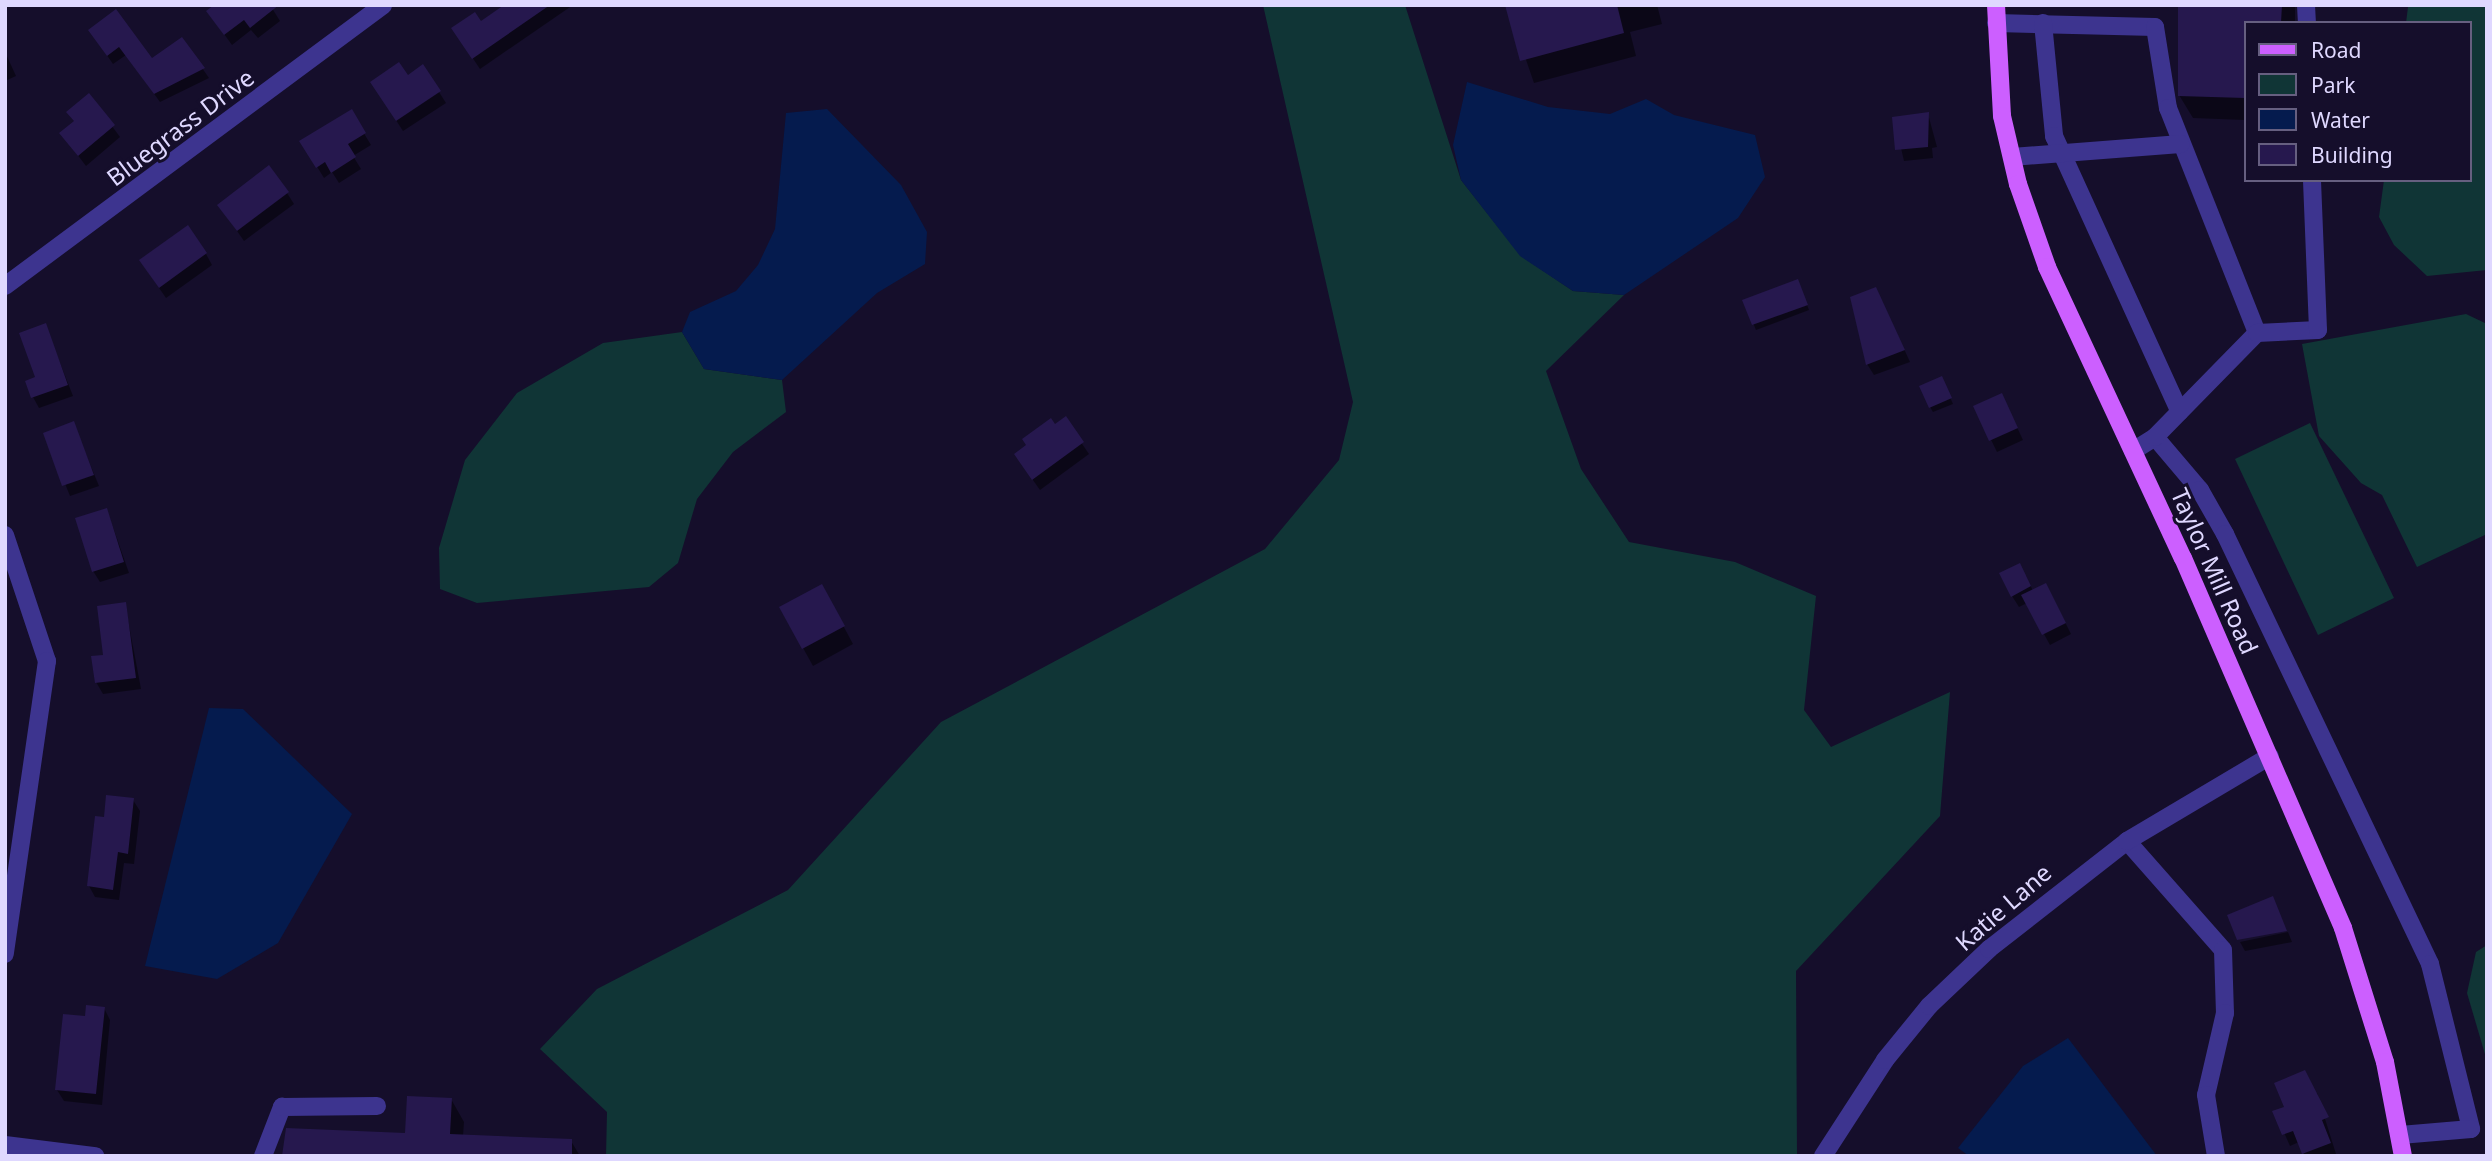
<!DOCTYPE html>
<style>
body{margin:0}
#map{position:relative;width:2492px;height:1161px;overflow:hidden;background:#150e2b;font-family:"Noto Sans",sans-serif}
div>[style]{position:absolute}
.green>*{inset:0;background:#103536}
.water>*{inset:0;background:#051b4e}
.shadow>*{inset:0;background:#0007}
.building>*{inset:0;background:#26184e}
.minor>*{height:18px;margin:-9px;padding:0 9px;transform-origin:9px;border-radius:9px;background:#3d348f}
.major>*{height:18px;margin:-9px;padding:0 9px;transform-origin:9px;border-radius:9px;background:#cc5fff}
span{translate:-50% -50%;white-space:nowrap;text-align:center;line-height:1.15;-webkit-text-stroke:6px #150e2b;paint-order:stroke}
.street-label{font-size:24px;color:#dfd8ff}
.frame{position:absolute;inset:0;border:7px solid #dfd8ff;pointer-events:none}
.legend{position:absolute;left:2244px;top:21px;width:228px;height:161px;box-sizing:border-box;background:#150e2b;border:2px solid #665f80;margin:0;padding:9px 12px;list-style:none;font-size:21px;color:#dfd8ff}
.legend li{display:flex;align-items:center;gap:14px;height:35px}
.legend b{width:35px;border:2px solid #665f80}
</style>
<div id="map">
<div class="green">
<div style="clip-path:polygon(1263px 5px,1405px 5px,1461px 180px,1521px 256px,1573px 291px,1624px 295px,1546px 371px,1581px 469px,1629px 542px,1735px 562px,1816px 596px,1804px 710px,1831px 747px,1950px 692px,1940px 816px,1796px 971px,1797px 1156px,606px 1156px,607px 1112px,540px 1049px,597px 989px,788px 890px,941px 722px,1265px 549px,1339px 460px,1353px 402px)"></div>
<div style="clip-path:polygon(2487px 5px,2487px 270px,2427px 276px,2394px 245px,2379px 217px,2384px 180px,2469px 180px,2469px 23px,2406px 23px,2408px 7px)"></div>
<div style="clip-path:polygon(2466px 314px,2487px 324px,2487px 534px,2417px 567px,2382px 495px,2361px 483px,2319px 436px,2302px 344px)"></div>
<div style="clip-path:polygon(682px 332px,704px 369px,782px 380px,786px 412px,733px 452px,697px 499px,678px 563px,649px 587px,477px 603px,440px 589px,439px 548px,465px 460px,517px 393px,603px 343px)"></div>
<div style="clip-path:polygon(2310px 423px,2394px 598px,2318px 635px,2235px 459px)"></div>
<div style="clip-path:polygon(2487px 945px,2487px 1061px,2467px 993px,2476px 952px)"></div>
</div>
<div class="water">
<div style="clip-path:polygon(1467px 82px,1548px 107px,1610px 114px,1646px 99px,1674px 115px,1755px 135px,1765px 177px,1738px 218px,1624px 295px,1573px 291px,1520px 256px,1461px 180px,1453px 145px)"></div>
<div style="clip-path:polygon(827px 109px,901px 185px,927px 232px,925px 264px,877px 293px,782px 380px,704px 369px,682px 332px,690px 312px,736px 291px,758px 265px,775px 229px,786px 113px)"></div>
<div style="clip-path:polygon(209px 708px,243px 709px,352px 814px,278px 943px,217px 979px,145px 966px)"></div>
<div style="clip-path:polygon(2068px 1038px,2157px 1156px,1969px 1156px,1958px 1148px,2023px 1066px)"></div>
</div>
<div class="shadow">
<div style="clip-path:polygon(270px 5px,280px 21px,258px 38px,251px 30px,232px 45px,208px 12px)"></div>
<div style="clip-path:polygon(507px 5px,573px 5px,480px 69px,460px 39px)"></div>
<div style="clip-path:polygon(1507px 5px,1657px 5px,1662px 24px,1630px 32px,1636px 56px,1534px 83px)"></div>
<div style="clip-path:polygon(2169px 5px,2295px 5px,2295px 23px,2245px 23px,2245px 120px,2193px 118px,2179px 95px,2180px 6px)"></div>
<div style="clip-path:polygon(90px 31px,152px 61px,182px 39px,209px 78px,160px 102px,126px 55px,113px 64px)"></div>
<div style="clip-path:polygon(5px 52px,16px 76px,5px 81px)"></div>
<div style="clip-path:polygon(407px 78px,439px 92px,446px 103px,403px 131px,379px 94px)"></div>
<div style="clip-path:polygon(89px 95px,120px 137px,86px 166px,61px 133px,75px 122px,69px 112px)"></div>
<div style="clip-path:polygon(351px 112px,371px 145px,353px 156px,361px 169px,339px 183px,332px 172px,324px 178px,302px 142px)"></div>
<div style="clip-path:polygon(1928px 114px,1937px 147px,1932px 148px,1933px 158px,1904px 161px,1894px 118px)"></div>
<div style="clip-path:polygon(287px 193px,294px 204px,244px 241px,219px 205px)"></div>
<div style="clip-path:polygon(206px 254px,212px 265px,166px 298px,148px 272px)"></div>
<div style="clip-path:polygon(1800px 286px,1809px 310px,1756px 330px,1744px 301px)"></div>
<div style="clip-path:polygon(1882px 301px,1910px 362px,1874px 375px,1867px 364px)"></div>
<div style="clip-path:polygon(45px 325px,73px 396px,39px 408px,33px 397px)"></div>
<div style="clip-path:polygon(1944px 383px,1953px 404px,1933px 412px,1930px 407px)"></div>
<div style="clip-path:polygon(2007px 406px,2023px 440px,1997px 452px,1975px 407px)"></div>
<div style="clip-path:polygon(1065px 419px,1089px 454px,1040px 490px,1023px 466px)"></div>
<div style="clip-path:polygon(73px 423px,99px 486px,70px 496px,45px 434px)"></div>
<div style="clip-path:polygon(107px 510px,129px 573px,100px 582px,93px 571px)"></div>
<div style="clip-path:polygon(2026px 576px,2033px 591px,2052px 596px,2071px 634px,2050px 645px,2027px 603px,2019px 607px,2012px 596px)"></div>
<div style="clip-path:polygon(831px 603px,853px 644px,813px 666px,781px 608px)"></div>
<div style="clip-path:polygon(125px 604px,141px 689px,103px 694px,96px 682px)"></div>
<div style="clip-path:polygon(133px 800px,140px 811px,134px 864px,124px 863px,119px 900px,95px 897px,89px 886px,105px 819px)"></div>
<div style="clip-path:polygon(2288px 932px,2292px 942px,2245px 951px,2240px 942px)"></div>
<div style="clip-path:polygon(104px 1008px,110px 1020px,102px 1105px,64px 1101px,57px 1090px,87px 1018px)"></div>
<div style="clip-path:polygon(2317px 1093px,2336px 1154px,2332px 1156px,2305px 1156px,2299px 1142px,2290px 1146px,2275px 1112px)"></div>
<div style="clip-path:polygon(451px 1099px,464px 1122px,463px 1136px,571px 1141px,580px 1156px,284px 1156px,407px 1135px)"></div>
</div>
<div class="building">
<div style="clip-path:polygon(214px 5px,279px 5px,250px 28px,244px 20px,224px 35px,206px 11px)"></div>
<div style="clip-path:polygon(504px 5px,550px 5px,472px 59px,451px 28px,475px 12px,481px 21px)"></div>
<div style="clip-path:polygon(1505px 5px,1617px 5px,1624px 33px,1520px 61px)"></div>
<div style="clip-path:polygon(2178px 5px,2282px 5px,2281px 23px,2245px 23px,2245px 98px,2178px 96px)"></div>
<div style="clip-path:polygon(116px 9px,152px 58px,182px 37px,205px 68px,154px 94px,119px 47px,107px 56px,88px 30px)"></div>
<div style="clip-path:polygon(399px 62px,408px 75px,423px 64px,441px 91px,396px 121px,370px 82px)"></div>
<div style="clip-path:polygon(89px 93px,115px 125px,78px 156px,59px 133px,74px 121px,66px 112px)"></div>
<div style="clip-path:polygon(352px 109px,366px 133px,348px 144px,356px 157px,331px 173px,325px 162px,316px 168px,299px 141px)"></div>
<div style="clip-path:polygon(1929px 112px,1928px 147px,1895px 150px,1892px 117px)"></div>
<div style="clip-path:polygon(269px 165px,289px 192px,237px 231px,217px 205px)"></div>
<div style="clip-path:polygon(188px 225px,207px 253px,159px 288px,139px 260px)"></div>
<div style="clip-path:polygon(1798px 279px,1808px 305px,1752px 325px,1742px 300px)"></div>
<div style="clip-path:polygon(1876px 287px,1905px 350px,1866px 365px,1850px 297px)"></div>
<div style="clip-path:polygon(46px 323px,68px 385px,31px 398px,25px 381px,35px 377px,19px 333px)"></div>
<div style="clip-path:polygon(1942px 376px,1952px 398px,1929px 408px,1919px 386px)"></div>
<div style="clip-path:polygon(2002px 393px,2018px 428px,1989px 441px,1973px 406px)"></div>
<div style="clip-path:polygon(1066px 416px,1084px 442px,1032px 480px,1014px 454px,1026px 445px,1022px 439px,1051px 418px,1055px 424px)"></div>
<div style="clip-path:polygon(74px 421px,94px 475px,62px 486px,43px 433px)"></div>
<div style="clip-path:polygon(107px 508px,124px 562px,92px 572px,75px 518px)"></div>
<div style="clip-path:polygon(2020px 563px,2031px 586px,2011px 597px,1999px 573px)"></div>
<div style="clip-path:polygon(2046px 583px,2066px 623px,2042px 635px,2021px 595px)"></div>
<div style="clip-path:polygon(822px 584px,845px 626px,802px 649px,779px 607px)"></div>
<div style="clip-path:polygon(126px 602px,136px 678px,95px 683px,91px 656px,103px 655px,97px 606px)"></div>
<div style="clip-path:polygon(106px 795px,134px 798px,128px 854px,118px 852px,113px 890px,87px 886px,95px 816px,104px 817px)"></div>
<div style="clip-path:polygon(2273px 896px,2287px 931px,2237px 940px,2227px 915px)"></div>
<div style="clip-path:polygon(86px 1005px,105px 1007px,96px 1094px,55px 1090px,63px 1014px,85px 1016px)"></div>
<div style="clip-path:polygon(2305px 1070px,2329px 1117px,2322px 1120px,2331px 1143px,2302px 1154px,2293px 1131px,2282px 1135px,2272px 1111px,2284px 1107px,2274px 1083px)"></div>
<div style="clip-path:polygon(407px 1096px,452px 1098px,450px 1134px,572px 1139px,572px 1156px,282px 1156px,286px 1128px,405px 1133px)"></div>
</div>
<div class="minor">
<div style="left:2306px;top:5px;width:18px;rotate:87deg"></div>
<div style="left:1996px;top:23px;width:159px;rotate:1.4deg"></div>
<div style="left:2155px;top:27px;width:82px;rotate:80.9deg"></div>
<div style="left:2168px;top:108px;width:242px;rotate:68.4deg"></div>
<div style="left:2043px;top:23px;width:114px;rotate:84.4deg"></div>
<div style="left:2054px;top:136px;width:303px;rotate:65.5deg"></div>
<div style="left:2012px;top:157px;width:169px;rotate:-4.4deg"></div>
<div style="left:5px;top:286px;width:471px;rotate:-36.6deg"></div>
<div style="left:2155px;top:437px;width:70px;rotate:49.7deg"></div>
<div style="left:2200px;top:490px;width:51px;rotate:60.4deg"></div>
<div style="left:2225px;top:534px;width:476px;rotate:64.5deg"></div>
<div style="left:2430px;top:964px;width:170px;rotate:76deg"></div>
<div style="left:2471px;top:1129px;width:71px;rotate:175.2deg"></div>
<div style="left:2133px;top:451px;width:26px;rotate:-32deg"></div>
<div style="left:2155px;top:437px;width:146px;rotate:-45.6deg"></div>
<div style="left:2257px;top:333px;width:61px;rotate:-2.8deg"></div>
<div style="left:2318px;top:330px;width:150px;rotate:-92.3deg"></div>
<div style="left:5px;top:535px;width:133px;rotate:71.6deg"></div>
<div style="left:47px;top:661px;width:296px;rotate:98.2deg"></div>
<div style="left:2127px;top:841px;width:145px;rotate:48.6deg"></div>
<div style="left:2223px;top:950px;width:63px;rotate:88.2deg"></div>
<div style="left:2225px;top:1013px;width:84px;rotate:103deg"></div>
<div style="left:2206px;top:1095px;width:62px;rotate:80.7deg"></div>
<div style="left:5px;top:1145px;width:91px;rotate:7deg"></div>
<div style="left:263px;top:1156px;width:53px;rotate:-68.8deg"></div>
<div style="left:282px;top:1107px;width:95px;rotate:-0.6deg"></div>
<div style="left:1823px;top:1156px;width:114px;rotate:-57.1deg"></div>
<div style="left:1885px;top:1060px;width:70px;rotate:-50.8deg"></div>
<div style="left:1929px;top:1006px;width:83px;rotate:-43.5deg"></div>
<div style="left:1989px;top:949px;width:175px;rotate:-38deg"></div>
<div style="left:2127px;top:841px;width:166px;rotate:-30.7deg"></div>
</div>
<div class="major">
<div style="left:1996px;top:5px;width:111px;rotate:86.9deg"></div>
<div style="left:2002px;top:116px;width:70px;rotate:76.8deg"></div>
<div style="left:2018px;top:184px;width:88px;rotate:70.7deg"></div>
<div style="left:2047px;top:267px;width:321px;rotate:65deg"></div>
<div style="left:2183px;top:558px;width:403px;rotate:66.6deg"></div>
<div style="left:2343px;top:928px;width:140px;rotate:72.6deg"></div>
<div style="left:2385px;top:1062px;width:96px;rotate:79.2deg"></div>
</div>
<div class="street-label">
<span style="left:180px;top:127px;rotate:-37deg">Bluegrass Drive</span>
<span style="left:2215px;top:571px;rotate:66deg">Taylor Mill Road</span>
<span style="left:2003px;top:907px;rotate:-41deg">Katie Lane</span>
</div>
<div class="frame"></div>
<ul class="legend">
<li><b style="height:9px;background:#cc5fff"></b>Road</li>
<li><b style="height:19px;background:#103536"></b>Park</li>
<li><b style="height:19px;background:#051b4e"></b>Water</li>
<li><b style="height:19px;background:#26184e"></b>Building</li>
</ul>
</div>
